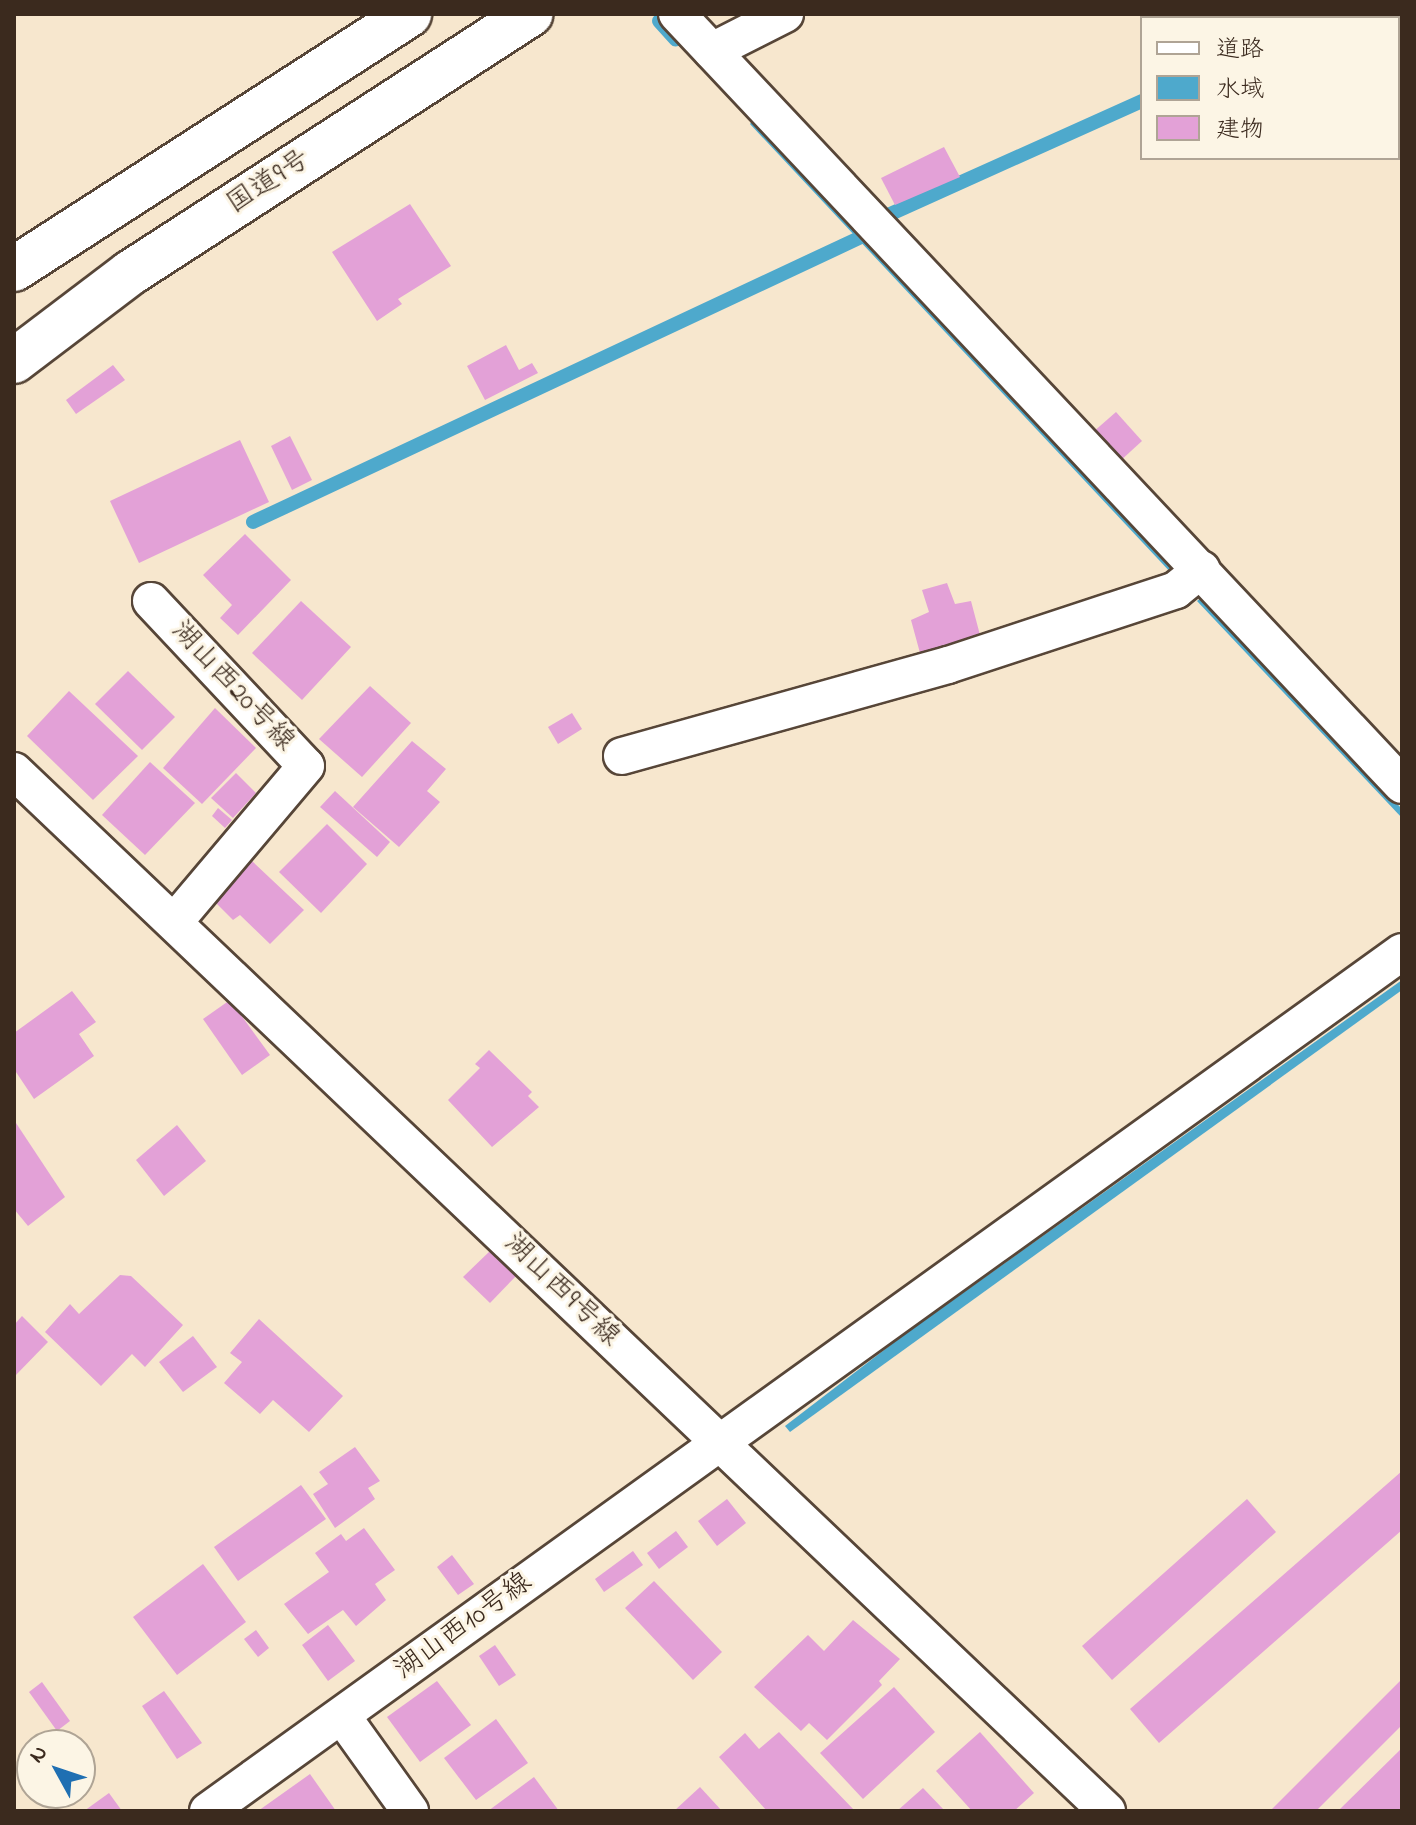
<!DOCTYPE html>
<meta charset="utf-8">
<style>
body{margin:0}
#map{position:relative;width:1416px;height:1825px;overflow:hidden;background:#f7e7ce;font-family:"Indie Flower","Klee One",sans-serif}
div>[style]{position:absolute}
.water>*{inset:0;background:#4ea9cc}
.stream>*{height:14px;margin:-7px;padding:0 7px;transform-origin:7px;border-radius:7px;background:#4ea9cc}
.building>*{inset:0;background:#e3a1d7}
.roads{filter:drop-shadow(2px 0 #574638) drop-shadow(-2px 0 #574638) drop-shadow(0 2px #574638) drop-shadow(0 -2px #574638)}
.minor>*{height:36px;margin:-18px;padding:0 18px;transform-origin:18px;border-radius:18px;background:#fff}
.trunk>*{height:44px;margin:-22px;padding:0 22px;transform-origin:22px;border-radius:22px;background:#fff}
span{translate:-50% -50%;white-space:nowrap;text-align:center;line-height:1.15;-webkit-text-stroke:6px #fcf5e5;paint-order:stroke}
.street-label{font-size:28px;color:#3b2a1e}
.frame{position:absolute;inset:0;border:16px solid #3b2a1e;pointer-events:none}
.legend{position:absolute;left:1140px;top:16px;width:260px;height:144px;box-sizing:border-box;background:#fcf5e5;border:2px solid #afa495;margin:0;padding:10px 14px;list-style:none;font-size:24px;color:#3b2a1e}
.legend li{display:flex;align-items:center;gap:16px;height:40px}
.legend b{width:40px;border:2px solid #afa495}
.north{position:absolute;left:16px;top:1729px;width:80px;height:80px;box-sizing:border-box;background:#fcf5e5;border:2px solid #afa495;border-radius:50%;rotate:310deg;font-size:22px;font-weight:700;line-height:32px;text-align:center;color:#3b2a1e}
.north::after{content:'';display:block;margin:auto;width:28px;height:36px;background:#1f6fb2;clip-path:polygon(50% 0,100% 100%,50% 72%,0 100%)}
</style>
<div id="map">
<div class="water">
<div style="clip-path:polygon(755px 118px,1179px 570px,1173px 575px,750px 124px)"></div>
<div style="clip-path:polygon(1203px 596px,1402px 809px,1402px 818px,1197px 601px)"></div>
<div style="clip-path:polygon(1402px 980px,1402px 990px,790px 1432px,785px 1426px,901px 1337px)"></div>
</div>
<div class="stream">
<div style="left:659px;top:21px;width:25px;rotate:48deg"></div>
<div style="left:886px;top:216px;width:281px;rotate:-24.2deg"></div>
<div style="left:253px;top:522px;width:671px;rotate:-25.11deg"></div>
</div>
<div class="building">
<div style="clip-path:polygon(944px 147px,960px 177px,895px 205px,881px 178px)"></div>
<div style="clip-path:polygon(410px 204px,451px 266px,398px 299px,402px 304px,377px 321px,332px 252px)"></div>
<div style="clip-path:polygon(506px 345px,519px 370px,532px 363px,538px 373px,485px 400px,467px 366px)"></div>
<div style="clip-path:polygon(113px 365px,125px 380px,76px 414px,66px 400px)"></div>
<div style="clip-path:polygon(1116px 412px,1142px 441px,1119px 462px,1092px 433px)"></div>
<div style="clip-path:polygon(290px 436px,312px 480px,292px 490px,271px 446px)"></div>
<div style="clip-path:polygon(240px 440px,269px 502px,139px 563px,110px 501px)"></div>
<div style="clip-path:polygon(245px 534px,291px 580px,238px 635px,220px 618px,232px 605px,203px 575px)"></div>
<div style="clip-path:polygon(947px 583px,955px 604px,971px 601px,980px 635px,920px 653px,911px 620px,929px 612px,922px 590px)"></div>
<div style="clip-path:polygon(301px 601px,351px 647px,302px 700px,252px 653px)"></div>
<div style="clip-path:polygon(128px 671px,175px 717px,142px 750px,95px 704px)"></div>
<div style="clip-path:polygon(370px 686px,411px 723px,362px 777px,319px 739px)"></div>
<div style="clip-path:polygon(69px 691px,138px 756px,93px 800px,27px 736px)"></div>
<div style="clip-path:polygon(215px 708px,256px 748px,202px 804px,163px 768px)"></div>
<div style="clip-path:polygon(572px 713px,582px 729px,558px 744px,548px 727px)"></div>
<div style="clip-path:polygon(412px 741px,446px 769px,427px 791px,440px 802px,399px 847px,353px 807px)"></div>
<div style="clip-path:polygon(150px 762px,195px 803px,145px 855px,102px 815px)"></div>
<div style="clip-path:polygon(236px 773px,256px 793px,233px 818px,211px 798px)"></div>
<div style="clip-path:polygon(335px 791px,390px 842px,377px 857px,320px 807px)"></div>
<div style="clip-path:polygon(218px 808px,232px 820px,225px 828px,212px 816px)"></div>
<div style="clip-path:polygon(327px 824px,367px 864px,321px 913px,279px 872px)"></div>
<div style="clip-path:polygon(252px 861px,304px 910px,270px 944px,240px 915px,233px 920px,214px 901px)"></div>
<div style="clip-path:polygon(72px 991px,96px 1022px,79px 1034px,94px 1056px,34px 1099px,14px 1069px,14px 1033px)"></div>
<div style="clip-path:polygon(230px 1000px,270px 1055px,242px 1075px,203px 1019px)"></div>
<div style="clip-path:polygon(489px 1050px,532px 1092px,528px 1096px,539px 1107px,492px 1147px,448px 1100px,480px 1068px,475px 1064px)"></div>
<div style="clip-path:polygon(14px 1120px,65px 1197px,28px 1226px,14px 1209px)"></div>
<div style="clip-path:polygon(177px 1125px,206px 1161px,164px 1196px,136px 1160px)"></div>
<div style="clip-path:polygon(491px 1250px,517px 1275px,490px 1303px,463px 1277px)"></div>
<div style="clip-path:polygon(120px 1275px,131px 1276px,183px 1325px,145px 1367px,132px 1354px,101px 1386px,45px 1332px,70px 1304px,79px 1314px)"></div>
<div style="clip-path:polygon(22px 1316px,48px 1342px,14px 1377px,14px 1325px)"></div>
<div style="clip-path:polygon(259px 1319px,343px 1396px,309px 1432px,273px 1400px,260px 1414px,224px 1383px,242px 1362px,230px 1353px)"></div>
<div style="clip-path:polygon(193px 1336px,217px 1367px,183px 1392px,159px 1362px)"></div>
<div style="clip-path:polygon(355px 1447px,380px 1481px,368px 1488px,375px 1499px,335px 1528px,313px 1494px,328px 1484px,319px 1472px)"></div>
<div style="clip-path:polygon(1402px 1471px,1402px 1530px,1159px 1743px,1130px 1709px)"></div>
<div style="clip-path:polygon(301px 1485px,326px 1519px,238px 1581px,214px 1547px)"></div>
<div style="clip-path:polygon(727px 1499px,746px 1523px,717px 1546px,698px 1521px)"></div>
<div style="clip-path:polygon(1247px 1499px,1276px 1532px,1112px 1680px,1082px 1646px)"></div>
<div style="clip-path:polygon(364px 1528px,395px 1570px,375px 1584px,386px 1600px,356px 1626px,343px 1610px,308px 1634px,284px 1604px,329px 1572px,315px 1553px,341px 1534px,346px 1541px)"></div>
<div style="clip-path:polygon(676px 1531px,688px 1547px,659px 1569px,647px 1553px)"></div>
<div style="clip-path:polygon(633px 1551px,643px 1565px,604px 1592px,595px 1579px)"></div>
<div style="clip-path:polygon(452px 1555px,474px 1584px,458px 1595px,437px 1567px)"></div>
<div style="clip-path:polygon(203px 1564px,246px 1622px,177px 1675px,133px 1617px)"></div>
<div style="clip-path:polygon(654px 1581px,722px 1652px,693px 1680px,625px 1608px)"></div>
<div style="clip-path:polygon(853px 1620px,900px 1659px,879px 1681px,882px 1685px,827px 1740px,809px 1723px,801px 1731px,754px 1687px,808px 1635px,824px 1651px)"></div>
<div style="clip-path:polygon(328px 1625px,355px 1661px,328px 1681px,302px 1645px)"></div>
<div style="clip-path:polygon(256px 1630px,269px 1648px,258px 1657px,244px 1639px)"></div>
<div style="clip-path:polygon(495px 1645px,516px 1675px,499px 1686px,479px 1656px)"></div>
<div style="clip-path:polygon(1402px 1679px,1402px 1725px,1316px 1811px,1270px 1811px)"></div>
<div style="clip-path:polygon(437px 1681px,471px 1725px,420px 1762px,387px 1717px)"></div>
<div style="clip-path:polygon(42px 1682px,70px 1721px,57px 1731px,29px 1692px)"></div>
<div style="clip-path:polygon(894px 1687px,935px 1732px,863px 1799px,820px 1753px)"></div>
<div style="clip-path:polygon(164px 1691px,202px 1743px,177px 1759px,142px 1706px)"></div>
<div style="clip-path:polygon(496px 1719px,528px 1763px,476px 1800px,444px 1758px)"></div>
<div style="clip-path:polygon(779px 1732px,855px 1811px,767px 1811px,719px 1757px,745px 1733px,759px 1749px)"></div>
<div style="clip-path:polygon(980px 1732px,1034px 1793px,1014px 1811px,972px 1811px,936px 1771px)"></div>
<div style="clip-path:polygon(1402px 1748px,1401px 1811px,1338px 1811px)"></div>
<div style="clip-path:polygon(310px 1774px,336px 1811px,258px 1811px)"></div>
<div style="clip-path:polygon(534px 1777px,559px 1811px,488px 1811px)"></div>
<div style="clip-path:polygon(700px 1787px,722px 1811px,674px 1811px)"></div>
<div style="clip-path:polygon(923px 1788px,945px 1811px,897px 1811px)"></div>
<div style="clip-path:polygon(109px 1793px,122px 1811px,84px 1811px)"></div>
</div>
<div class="roads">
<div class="minor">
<div style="left:677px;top:14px;width:1058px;rotate:46.76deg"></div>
<div style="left:712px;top:51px;width:82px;rotate:-26.9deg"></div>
<div style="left:151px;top:601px;width:226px;rotate:46.8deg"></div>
<div style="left:306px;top:766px;width:203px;rotate:130.2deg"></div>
<div style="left:622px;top:756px;width:338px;rotate:-15.6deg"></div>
<div style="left:948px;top:665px;width:240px;rotate:-18.2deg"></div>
<div style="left:1176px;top:590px;width:33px;rotate:-39deg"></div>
<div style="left:14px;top:771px;width:1509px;rotate:43.58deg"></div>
<div style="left:342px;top:1716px;width:117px;rotate:54.4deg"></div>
<div style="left:208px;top:1811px;width:1471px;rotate:-35.73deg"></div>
</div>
<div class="trunk">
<div style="left:14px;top:269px;width:470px;rotate:-32.8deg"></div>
<div style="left:14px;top:361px;width:146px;rotate:-37.2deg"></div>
<div style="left:130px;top:273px;width:477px;rotate:-32.9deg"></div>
</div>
</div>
<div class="street-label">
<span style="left:269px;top:183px;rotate:-33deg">国道9号</span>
<span style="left:232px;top:687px;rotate:47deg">湖山西20号線</span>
<span style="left:561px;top:1291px;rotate:44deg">湖山西9号線</span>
<span style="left:464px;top:1627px;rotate:-36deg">湖山西10号線</span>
</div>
<div class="frame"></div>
<ul class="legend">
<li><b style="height:10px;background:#fff"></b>道路</li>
<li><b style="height:22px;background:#4ea9cc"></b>水域</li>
<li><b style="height:22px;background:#e3a1d7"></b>建物</li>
</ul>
<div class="north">N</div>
</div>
